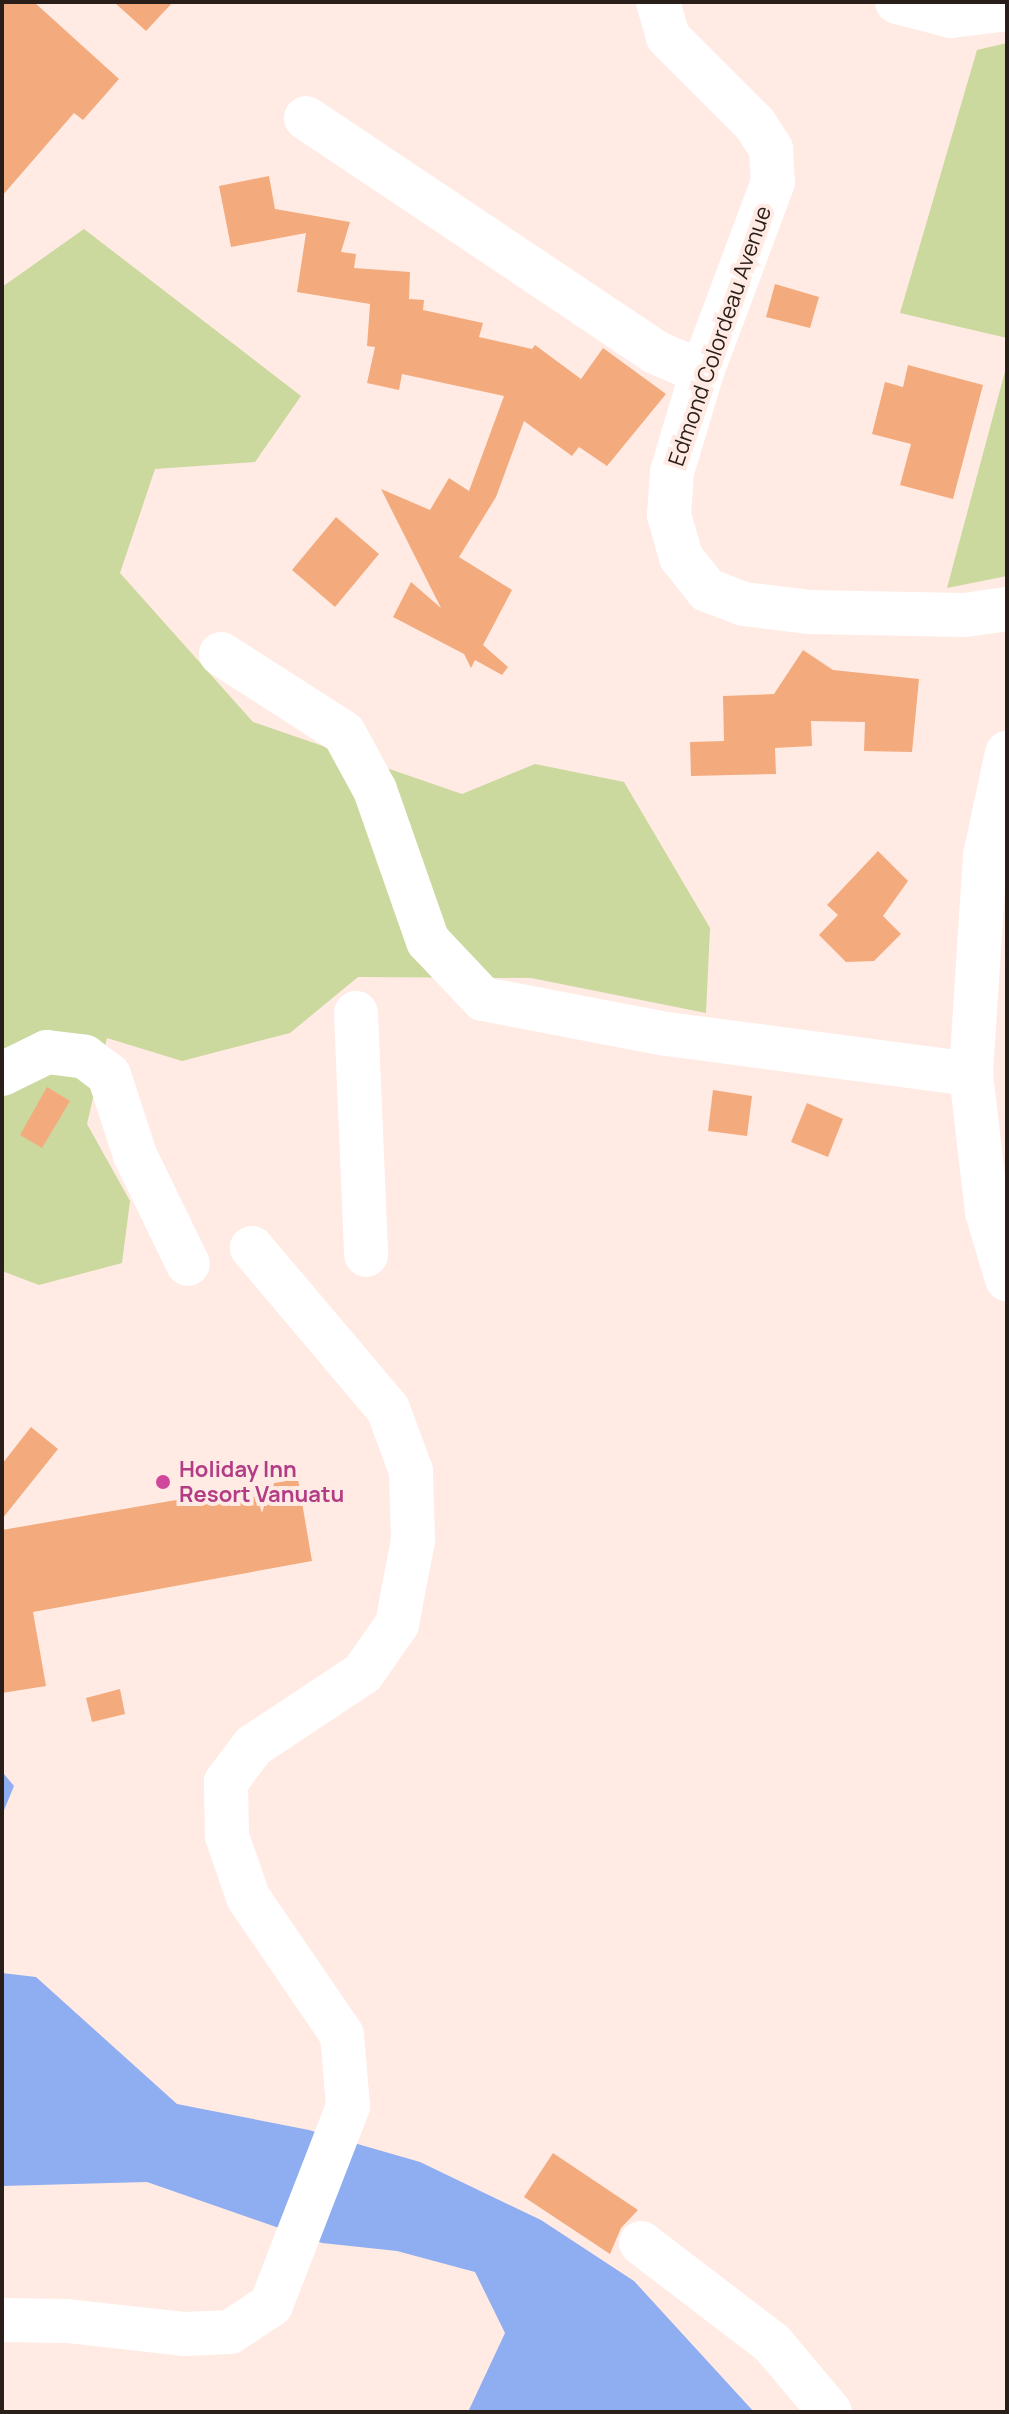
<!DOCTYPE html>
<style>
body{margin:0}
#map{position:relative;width:1009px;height:2414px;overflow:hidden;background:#ffebe3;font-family:Manrope,sans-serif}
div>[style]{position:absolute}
.green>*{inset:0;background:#cbd89e}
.water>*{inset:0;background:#8faef1}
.building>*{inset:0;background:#f3ab7e}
.minor>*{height:44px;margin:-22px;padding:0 22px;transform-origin:22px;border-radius:22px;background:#fff}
.dots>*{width:22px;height:22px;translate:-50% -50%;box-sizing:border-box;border:4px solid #ffebe3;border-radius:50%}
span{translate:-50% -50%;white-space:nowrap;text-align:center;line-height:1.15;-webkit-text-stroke:8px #ffebe3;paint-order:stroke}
.street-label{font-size:22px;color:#2a1e1a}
.hotel-label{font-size:22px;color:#b23c85;font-weight:700}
.left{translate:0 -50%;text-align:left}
.frame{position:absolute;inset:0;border:4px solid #2a1e1a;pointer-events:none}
</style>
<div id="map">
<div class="green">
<div style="clip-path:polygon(1007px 43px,1007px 338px,900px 313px,977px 50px)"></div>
<div style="clip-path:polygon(84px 229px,301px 396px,255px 462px,155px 469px,120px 573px,253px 722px,462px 794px,535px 764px,624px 782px,710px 928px,706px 1013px,531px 978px,358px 977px,290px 1033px,182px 1061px,107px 1038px,87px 1124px,130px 1201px,122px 1263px,39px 1285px,2px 1271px,2px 287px)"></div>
<div style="clip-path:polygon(1007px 364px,1007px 576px,947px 588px)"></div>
</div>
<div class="water">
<div style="clip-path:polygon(4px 1774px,14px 1786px,2px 1815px,2px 1775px)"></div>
<div style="clip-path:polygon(2px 1973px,36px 1977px,177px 2104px,309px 2130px,420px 2162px,541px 2220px,634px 2281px,754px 2412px,468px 2412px,505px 2333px,475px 2272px,397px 2251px,322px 2243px,147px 2182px,2px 2186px)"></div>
</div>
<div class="building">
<div style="clip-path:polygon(2px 2px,34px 2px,119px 79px,83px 120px,74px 113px,2px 196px)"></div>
<div style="clip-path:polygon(114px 2px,173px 2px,146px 31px)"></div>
<div style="clip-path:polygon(269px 176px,275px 209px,350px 222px,341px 252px,356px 254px,354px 268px,410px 272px,409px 299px,424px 300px,423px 310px,483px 323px,479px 337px,532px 349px,535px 345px,581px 379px,603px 348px,666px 394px,607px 466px,579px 447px,572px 456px,524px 421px,496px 497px,459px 557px,512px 590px,483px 645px,508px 667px,502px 675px,475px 660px,471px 668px,464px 654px,393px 617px,411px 582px,441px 608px,381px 489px,430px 510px,449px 478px,469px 491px,504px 396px,402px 374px,399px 390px,367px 383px,375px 347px,367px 346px,370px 304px,297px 292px,306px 233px,231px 247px,219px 186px)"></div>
<div style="clip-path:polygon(775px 284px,819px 297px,810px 328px,766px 317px)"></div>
<div style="clip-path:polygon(908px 365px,983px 385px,953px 499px,900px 485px,911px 444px,872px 434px,885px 382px,903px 387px)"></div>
<div style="clip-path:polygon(336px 517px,379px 554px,335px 607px,292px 570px)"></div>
<div style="clip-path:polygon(803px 650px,833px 670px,919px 679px,912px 752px,864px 751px,865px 722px,811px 721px,812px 746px,775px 748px,776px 774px,691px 776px,690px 742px,724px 741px,723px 696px,774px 694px)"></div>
<div style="clip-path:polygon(878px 851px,908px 881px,883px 916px,901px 934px,874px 961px,846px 962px,819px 935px,838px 915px,827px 905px)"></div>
<div style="clip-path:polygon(47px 1087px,70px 1101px,42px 1148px,20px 1135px)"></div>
<div style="clip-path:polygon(713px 1090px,752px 1096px,747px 1136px,708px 1131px)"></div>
<div style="clip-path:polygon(807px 1103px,843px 1119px,828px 1157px,791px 1142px)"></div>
<div style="clip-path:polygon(31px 1427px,58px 1449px,2px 1519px,2px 1464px)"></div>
<div style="clip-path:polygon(298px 1479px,312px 1561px,33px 1612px,46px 1686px,2px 1693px,2px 1530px)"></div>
<div style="clip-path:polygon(120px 1689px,125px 1714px,92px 1722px,86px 1698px)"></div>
<div style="clip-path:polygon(553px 2153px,638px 2210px,621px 2228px,610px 2254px,524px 2197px)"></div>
</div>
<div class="minor">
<div style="left:658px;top:2px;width:36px;rotate:74deg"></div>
<div style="left:668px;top:37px;width:123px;rotate:45deg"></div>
<div style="left:755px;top:124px;width:30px;rotate:57deg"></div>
<div style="left:771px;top:149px;width:33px;rotate:87deg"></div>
<div style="left:773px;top:182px;width:203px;rotate:110.5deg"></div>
<div style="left:702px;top:372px;width:104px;rotate:106.7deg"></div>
<div style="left:672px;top:472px;width:43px;rotate:94deg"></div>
<div style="left:669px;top:515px;width:44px;rotate:74.1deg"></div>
<div style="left:681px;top:557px;width:42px;rotate:51.8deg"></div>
<div style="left:707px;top:590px;width:40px;rotate:21deg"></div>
<div style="left:744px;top:604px;width:65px;rotate:7deg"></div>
<div style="left:809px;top:612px;width:156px;rotate:1.1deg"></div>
<div style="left:965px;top:615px;width:42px;rotate:-8.1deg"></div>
<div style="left:897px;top:2px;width:56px;rotate:14.5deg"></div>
<div style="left:951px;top:16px;width:56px;rotate:-7.1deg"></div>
<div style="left:306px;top:118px;width:420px;rotate:33.8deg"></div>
<div style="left:655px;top:352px;width:51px;rotate:23.1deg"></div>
<div style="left:221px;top:654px;width:146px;rotate:32.7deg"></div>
<div style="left:344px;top:733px;width:65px;rotate:61.5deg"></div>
<div style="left:375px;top:790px;width:160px;rotate:70.7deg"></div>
<div style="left:428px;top:941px;width:80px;rotate:46.5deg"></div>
<div style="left:483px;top:999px;width:187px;rotate:10.8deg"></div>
<div style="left:667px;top:1034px;width:307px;rotate:7.5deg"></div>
<div style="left:1007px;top:753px;width:105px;rotate:102.1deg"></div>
<div style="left:985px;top:856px;width:218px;rotate:93.7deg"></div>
<div style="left:971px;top:1074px;width:139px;rotate:83.4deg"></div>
<div style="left:987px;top:1212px;width:70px;rotate:73.4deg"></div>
<div style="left:356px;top:1013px;width:242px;rotate:87.6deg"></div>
<div style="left:2px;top:1074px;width:50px;rotate:-26.1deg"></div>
<div style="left:47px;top:1052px;width:38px;rotate:7deg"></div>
<div style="left:85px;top:1057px;width:30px;rotate:37deg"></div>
<div style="left:109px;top:1075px;width:84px;rotate:72deg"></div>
<div style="left:135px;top:1155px;width:121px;rotate:64.1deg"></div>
<div style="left:641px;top:2243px;width:165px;rotate:37.4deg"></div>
<div style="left:772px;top:2343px;width:90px;rotate:50deg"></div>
<div style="left:2px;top:2320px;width:65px;rotate:0.9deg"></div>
<div style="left:67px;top:2321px;width:119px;rotate:6.3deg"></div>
<div style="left:185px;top:2334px;width:45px;rotate:-2.5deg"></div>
<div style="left:230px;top:2332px;width:49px;rotate:-33.4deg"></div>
<div style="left:271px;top:2305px;width:213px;rotate:-68.8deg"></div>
<div style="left:348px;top:2106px;width:71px;rotate:-94.8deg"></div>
<div style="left:342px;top:2035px;width:167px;rotate:-124.3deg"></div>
<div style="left:248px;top:1897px;width:65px;rotate:-109deg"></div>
<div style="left:227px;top:1836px;width:54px;rotate:-91.1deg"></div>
<div style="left:226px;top:1782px;width:45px;rotate:-53.1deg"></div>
<div style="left:253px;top:1746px;width:132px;rotate:-33.6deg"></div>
<div style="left:363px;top:1673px;width:60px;rotate:-55.2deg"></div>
<div style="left:397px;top:1624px;width:86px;rotate:-79.2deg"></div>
<div style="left:413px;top:1540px;width:69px;rotate:-91.7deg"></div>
<div style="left:411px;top:1471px;width:66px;rotate:-110.4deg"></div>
<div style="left:388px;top:1409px;width:211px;rotate:-130.2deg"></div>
</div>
<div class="dots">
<div style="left:163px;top:1482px;background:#d1479c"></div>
</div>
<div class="street-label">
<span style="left:720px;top:336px;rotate:-71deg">Edmond Colordeau Avenue</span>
</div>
<div class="hotel-label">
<span class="left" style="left:179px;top:1482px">Holiday Inn<br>Resort Vanuatu</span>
</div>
<div class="frame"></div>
</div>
